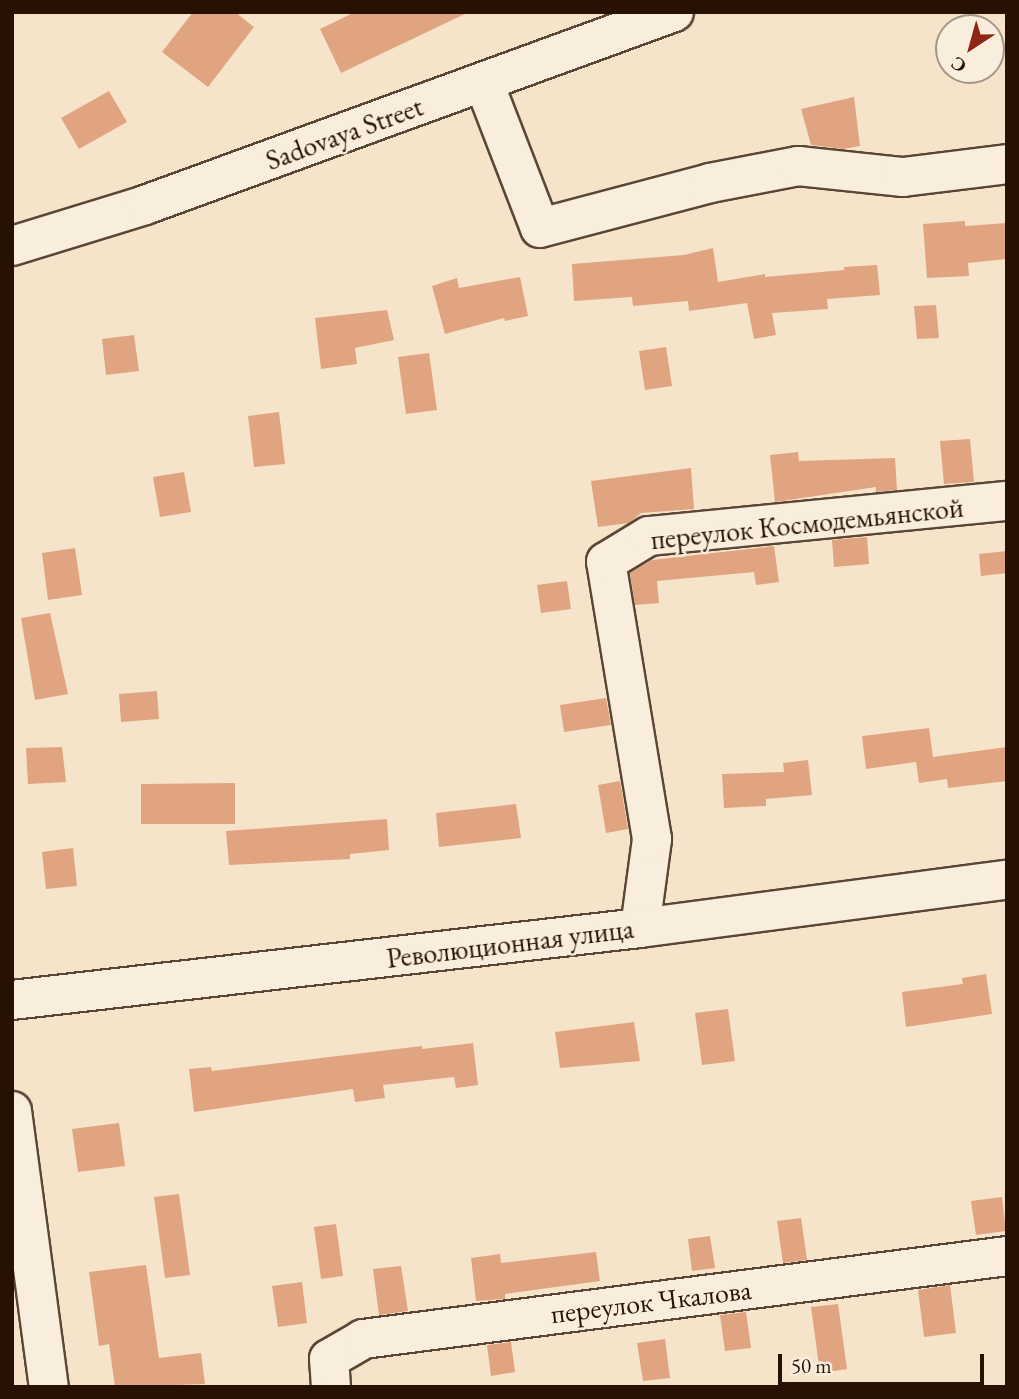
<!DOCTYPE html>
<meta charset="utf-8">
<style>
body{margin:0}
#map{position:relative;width:1019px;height:1399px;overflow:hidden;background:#f6e4ca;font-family:"EB Garamond",serif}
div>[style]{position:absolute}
.building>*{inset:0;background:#e1a480}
.roads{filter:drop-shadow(2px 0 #5a4635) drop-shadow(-2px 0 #5a4635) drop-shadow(0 2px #5a4635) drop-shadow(0 -2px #5a4635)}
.minor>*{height:38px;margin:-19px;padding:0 19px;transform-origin:19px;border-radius:19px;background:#f9eddd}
span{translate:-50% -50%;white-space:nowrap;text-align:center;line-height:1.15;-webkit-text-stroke:5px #f9eddd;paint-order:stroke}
.street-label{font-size:28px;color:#261103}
.frame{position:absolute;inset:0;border:14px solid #261103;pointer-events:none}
.north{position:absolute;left:935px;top:14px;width:70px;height:70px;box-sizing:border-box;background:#f9eddd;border:2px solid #a59586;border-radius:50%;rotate:216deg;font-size:19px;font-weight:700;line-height:28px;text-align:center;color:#261103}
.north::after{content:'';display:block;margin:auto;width:24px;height:32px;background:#8f2418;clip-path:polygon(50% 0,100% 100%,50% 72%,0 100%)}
.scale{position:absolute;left:778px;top:1354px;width:206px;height:32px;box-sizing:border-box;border:4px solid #261103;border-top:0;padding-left:9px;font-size:21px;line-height:24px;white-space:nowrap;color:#261103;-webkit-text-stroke:5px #f9eddd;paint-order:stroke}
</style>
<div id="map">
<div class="building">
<div style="clip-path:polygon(193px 12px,235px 12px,254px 27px,208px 87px,162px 52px)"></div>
<div style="clip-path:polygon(355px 12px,469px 12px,341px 73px,320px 29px)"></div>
<div style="clip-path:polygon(109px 91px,127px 122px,79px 149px,61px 118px)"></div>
<div style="clip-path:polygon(854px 97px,860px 146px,843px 149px,811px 145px,801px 109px)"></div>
<div style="clip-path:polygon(965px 221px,965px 226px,1007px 223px,1007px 259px,968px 263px,969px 276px,927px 278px,923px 224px)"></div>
<div style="clip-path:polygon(713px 248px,718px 282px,765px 274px,765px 277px,844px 270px,844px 267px,877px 265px,880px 295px,827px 299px,828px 309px,772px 313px,776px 335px,754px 339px,747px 303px,689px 311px,688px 301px,633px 306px,632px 297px,574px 301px,572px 264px,684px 255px)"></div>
<div style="clip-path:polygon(520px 277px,528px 316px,505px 321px,504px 318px,445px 334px,432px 286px,457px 278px,459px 288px)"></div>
<div style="clip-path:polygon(936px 305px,939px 338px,917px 339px,914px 306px)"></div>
<div style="clip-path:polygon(387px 310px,394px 340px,355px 348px,357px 364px,321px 369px,315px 318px)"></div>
<div style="clip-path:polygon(134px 335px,139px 371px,106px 375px,102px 339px)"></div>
<div style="clip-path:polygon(666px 347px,672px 386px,645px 390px,639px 351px)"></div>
<div style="clip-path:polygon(429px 353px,437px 410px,406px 414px,398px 357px)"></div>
<div style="clip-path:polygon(279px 412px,285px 464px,254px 467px,248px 416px)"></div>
<div style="clip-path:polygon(970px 439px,974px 482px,944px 484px,940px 441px)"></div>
<div style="clip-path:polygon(798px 452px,799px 461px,895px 458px,897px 490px,876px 492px,876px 487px,775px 502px,770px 455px)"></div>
<div style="clip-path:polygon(691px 468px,694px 509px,641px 513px,629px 523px,598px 527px,591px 481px)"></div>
<div style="clip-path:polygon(184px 472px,191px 512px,160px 517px,153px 477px)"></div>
<div style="clip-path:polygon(867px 537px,869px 564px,834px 567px,832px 540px)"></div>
<div style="clip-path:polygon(774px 546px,779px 582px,756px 585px,754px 572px,657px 581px,659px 603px,635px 605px,630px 573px,652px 560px)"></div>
<div style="clip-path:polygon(75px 548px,82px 595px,48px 600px,42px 553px)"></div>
<div style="clip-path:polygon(1007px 551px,1007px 573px,981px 576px,979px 554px)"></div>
<div style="clip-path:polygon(567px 581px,571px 609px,541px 613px,537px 585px)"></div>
<div style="clip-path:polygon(50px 613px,68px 694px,35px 700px,21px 618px)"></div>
<div style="clip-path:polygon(157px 691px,159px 719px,121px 722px,119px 694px)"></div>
<div style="clip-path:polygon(606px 698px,611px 725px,564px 732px,560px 705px)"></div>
<div style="clip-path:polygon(929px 728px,933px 757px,1007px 747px,1007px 781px,948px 788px,947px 779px,919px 783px,916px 762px,866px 769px,862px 736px)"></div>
<div style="clip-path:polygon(62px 747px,66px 782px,28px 784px,26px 748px)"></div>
<div style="clip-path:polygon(808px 760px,812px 795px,766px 799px,766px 806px,724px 808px,722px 774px,784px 772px,783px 763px)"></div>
<div style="clip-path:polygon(620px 781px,628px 829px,606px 833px,598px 785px)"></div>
<div style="clip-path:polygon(235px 783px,235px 824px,141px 824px,141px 784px)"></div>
<div style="clip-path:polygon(516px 804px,521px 838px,439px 847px,436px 813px)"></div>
<div style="clip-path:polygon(387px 819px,389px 850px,350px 854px,350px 859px,229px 865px,226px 831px)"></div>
<div style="clip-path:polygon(73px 848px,77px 886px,46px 889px,42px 852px)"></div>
<div style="clip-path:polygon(986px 974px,992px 1014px,906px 1027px,902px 992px,963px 984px,962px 978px)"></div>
<div style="clip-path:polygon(728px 1009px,735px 1061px,702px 1065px,695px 1013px)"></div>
<div style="clip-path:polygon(634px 1022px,640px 1061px,560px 1068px,555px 1032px)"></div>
<div style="clip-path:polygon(473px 1043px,478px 1085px,456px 1088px,454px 1077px,383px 1085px,385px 1098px,355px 1102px,353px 1089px,194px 1112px,189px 1069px,211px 1067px,212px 1071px,422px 1046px,422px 1049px)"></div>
<div style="clip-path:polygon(119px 1123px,125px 1166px,78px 1172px,72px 1129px)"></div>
<div style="clip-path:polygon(179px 1194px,190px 1275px,165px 1278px,154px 1197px)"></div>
<div style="clip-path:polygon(1002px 1197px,1006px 1231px,976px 1235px,971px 1201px)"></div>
<div style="clip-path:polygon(801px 1218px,807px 1260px,783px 1263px,777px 1221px)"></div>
<div style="clip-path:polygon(336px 1224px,343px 1276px,321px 1279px,314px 1227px)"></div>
<div style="clip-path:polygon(710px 1236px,715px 1268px,692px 1271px,688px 1239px)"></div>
<div style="clip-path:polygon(596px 1252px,600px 1281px,505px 1294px,505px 1299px,476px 1301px,471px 1258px,500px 1254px,501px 1263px)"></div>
<div style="clip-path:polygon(146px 1265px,159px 1358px,201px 1353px,205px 1384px,115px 1387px,109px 1344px,99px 1346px,89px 1272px)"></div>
<div style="clip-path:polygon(401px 1266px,408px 1311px,379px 1315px,373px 1269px)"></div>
<div style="clip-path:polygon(302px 1282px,307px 1323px,278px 1327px,272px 1286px)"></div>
<div style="clip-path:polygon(950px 1285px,956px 1333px,924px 1337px,918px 1290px)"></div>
<div style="clip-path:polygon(838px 1304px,847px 1369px,820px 1373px,811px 1307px)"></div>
<div style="clip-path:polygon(746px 1312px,751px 1348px,725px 1351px,720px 1315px)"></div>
<div style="clip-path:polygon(665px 1339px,670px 1378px,643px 1381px,637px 1343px)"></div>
<div style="clip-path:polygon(511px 1342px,515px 1372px,491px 1376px,487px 1345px)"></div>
</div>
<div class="roads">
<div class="minor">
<div style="left:484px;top:83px;width:155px;rotate:68.9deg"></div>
<div style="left:540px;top:228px;width:176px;rotate:-14.8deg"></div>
<div style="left:710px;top:183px;width:90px;rotate:-10.9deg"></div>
<div style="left:798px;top:166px;width:106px;rotate:6deg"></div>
<div style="left:903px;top:177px;width:105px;rotate:-7.1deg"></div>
<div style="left:12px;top:246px;width:139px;rotate:-17.1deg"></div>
<div style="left:145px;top:205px;width:563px;rotate:-20.04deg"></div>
<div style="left:640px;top:928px;width:90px;rotate:-82.3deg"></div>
<div style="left:652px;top:839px;width:281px;rotate:-99.4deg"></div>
<div style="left:606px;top:562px;width:50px;rotate:-31.2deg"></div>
<div style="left:649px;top:536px;width:360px;rotate:-5.6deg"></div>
<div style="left:12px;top:1000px;width:632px;rotate:-6.54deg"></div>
<div style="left:640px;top:928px;width:370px;rotate:-7.5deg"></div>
<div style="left:12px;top:1111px;width:278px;rotate:82.4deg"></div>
<div style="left:331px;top:1387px;width:28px;rotate:-94deg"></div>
<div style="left:329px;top:1359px;width:39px;rotate:-30deg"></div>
<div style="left:363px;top:1339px;width:649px;rotate:-7.34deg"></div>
</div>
</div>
<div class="street-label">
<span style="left:344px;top:133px;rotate:-20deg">Sadovaya Street</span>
<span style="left:807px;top:523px;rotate:-6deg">переулок Космодемьянской</span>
<span style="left:510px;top:943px;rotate:-7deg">Революционная улица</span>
<span style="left:651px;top:1301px;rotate:-7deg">переулок Чкалова</span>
</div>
<div class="frame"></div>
<div class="north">С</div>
<div class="scale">50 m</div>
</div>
